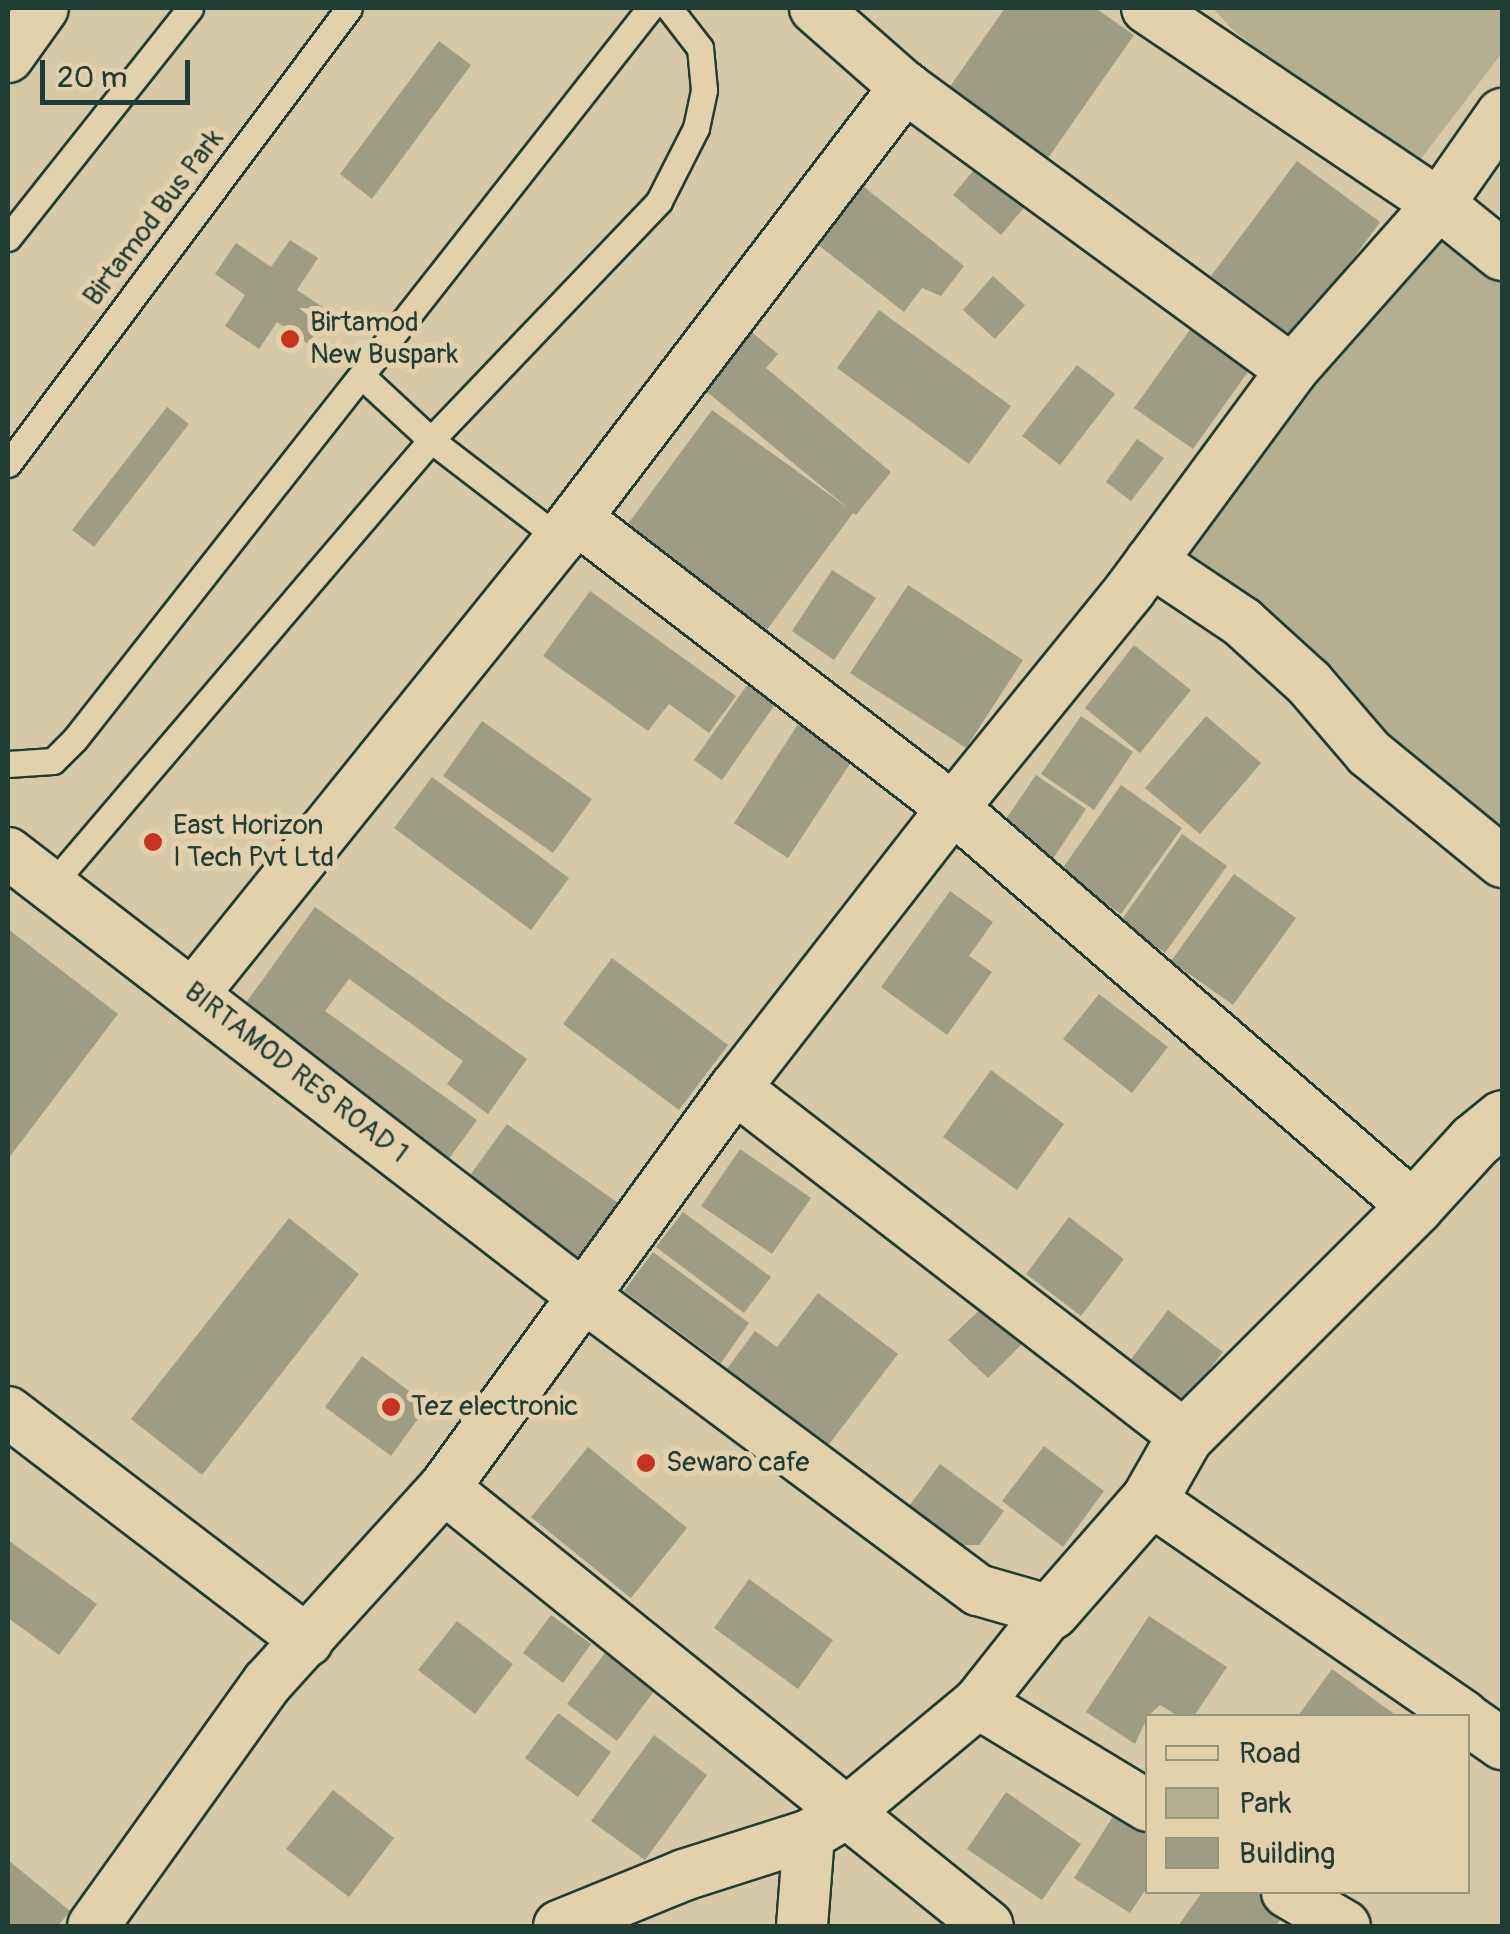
<!DOCTYPE html>
<style>
body{margin:0}
#map{position:relative;width:1510px;height:1934px;overflow:hidden;background:#d7c8a7;font-family:Pangolin,sans-serif}
div>[style]{position:absolute}
.green>*{inset:0;background:#b5af92}
.building>*{inset:0;background:#9e9d83}
.roads{filter:drop-shadow(2px 0 #1f3d34) drop-shadow(-2px 0 #1f3d34) drop-shadow(0 2px #1f3d34) drop-shadow(0 -2px #1f3d34)}
.service>*{height:25px;margin:-12.5px;padding:0 12.5px;transform-origin:12.5px;border-radius:12.5px;background:#e3d1ae}
.minor>*{height:50px;margin:-25px;padding:0 25px;transform-origin:25px;border-radius:25px;background:#e3d1ae}
.tertiary>*{height:55px;margin:-27.5px;padding:0 27.5px;transform-origin:27.5px;border-radius:27.5px;background:#e3d1ae}
.dots>*{width:28px;height:28px;translate:-50% -50%;box-sizing:border-box;border:5px solid #e3d1ae;border-radius:50%}
span{translate:-50% -50%;white-space:nowrap;text-align:center;line-height:1.15;-webkit-text-stroke:10px #e3d1ae;paint-order:stroke}
.street-label{font-size:28px;color:#1f3d34}
.poi-label{font-size:28px;color:#1f3d34}
.left{translate:0 -50%;text-align:left}
.frame{position:absolute;inset:0;border:10px solid #1f3d34;pointer-events:none}
.legend{position:absolute;left:1145px;top:1714px;width:325px;height:180px;box-sizing:border-box;background:#e3d1ae;border:2px solid #95967d;margin:0;padding:12px 18px;list-style:none;font-size:30px;color:#1f3d34}
.legend li{display:flex;align-items:center;gap:20px;height:50px}
.legend b{width:50px;border:2px solid #95967d}
.scale{position:absolute;left:40px;top:60px;width:150px;height:45px;box-sizing:border-box;border:5px solid #1f3d34;border-top:0;padding-left:12px;font-size:30px;line-height:35px;white-space:nowrap;color:#1f3d34;-webkit-text-stroke:8px #e3d1ae;paint-order:stroke}
</style>
<div id="map">
<div class="green">
<div style="clip-path:polygon(1213px 8px,1502px 8px,1502px 53px,1413px 169px,1232px 29px)"></div>
<div style="clip-path:polygon(1429px 219px,1502px 277px,1502px 840px,1155px 587px)"></div>
</div>
<div class="building">
<div style="clip-path:polygon(1005px 8px,1095px 8px,1134px 35px,1048px 158px,949px 88px)"></div>
<div style="clip-path:polygon(439px 41px,471px 65px,372px 199px,340px 174px)"></div>
<div style="clip-path:polygon(990px 151px,1038px 191px,1001px 235px,953px 195px)"></div>
<div style="clip-path:polygon(1297px 161px,1380px 222px,1295px 338px,1211px 276px)"></div>
<div style="clip-path:polygon(854px 179px,964px 266px,941px 296px,922px 288px,904px 312px,808px 237px)"></div>
<div style="clip-path:polygon(290px 240px,318px 258px,297px 290px,330px 312px,308px 344px,277px 322px,259px 349px,225px 326px,245px 295px,215px 274px,236px 243px,271px 267px)"></div>
<div style="clip-path:polygon(993px 276px,1025px 305px,995px 339px,963px 310px)"></div>
<div style="clip-path:polygon(879px 310px,1011px 406px,969px 464px,837px 368px)"></div>
<div style="clip-path:polygon(1194px 324px,1252px 366px,1193px 449px,1134px 408px)"></div>
<div style="clip-path:polygon(743px 325px,778px 354px,766px 368px,891px 472px,856px 515px,853px 513px,766px 631px,625px 528px,712px 410px,848px 508px,695px 382px)"></div>
<div style="clip-path:polygon(1077px 365px,1115px 394px,1060px 465px,1022px 436px)"></div>
<div style="clip-path:polygon(167px 407px,189px 424px,94px 547px,72px 530px)"></div>
<div style="clip-path:polygon(1137px 439px,1164px 458px,1131px 501px,1106px 482px)"></div>
<div style="clip-path:polygon(832px 570px,876px 598px,834px 660px,792px 631px)"></div>
<div style="clip-path:polygon(908px 585px,1023px 660px,966px 748px,850px 673px)"></div>
<div style="clip-path:polygon(590px 591px,736px 696px,709px 733px,669px 704px,648px 731px,543px 656px)"></div>
<div style="clip-path:polygon(1134px 645px,1191px 690px,1140px 753px,1085px 708px)"></div>
<div style="clip-path:polygon(755px 674px,783px 693px,722px 780px,694px 760px)"></div>
<div style="clip-path:polygon(1081px 716px,1133px 752px,1094px 810px,1041px 774px)"></div>
<div style="clip-path:polygon(1206px 716px,1261px 763px,1200px 834px,1145px 788px)"></div>
<div style="clip-path:polygon(802px 718px,857px 753px,788px 858px,734px 823px)"></div>
<div style="clip-path:polygon(482px 721px,592px 799px,553px 853px,443px 776px)"></div>
<div style="clip-path:polygon(1036px 775px,1086px 809px,1042px 875px,991px 841px)"></div>
<div style="clip-path:polygon(432px 777px,569px 878px,531px 930px,394px 828px)"></div>
<div style="clip-path:polygon(1121px 785px,1182px 828px,1121px 914px,1060px 872px)"></div>
<div style="clip-path:polygon(1182px 834px,1227px 866px,1165px 953px,1120px 922px)"></div>
<div style="clip-path:polygon(1234px 874px,1296px 918px,1233px 1005px,1171px 961px)"></div>
<div style="clip-path:polygon(950px 891px,993px 922px,969px 956px,992px 972px,947px 1035px,881px 987px)"></div>
<div style="clip-path:polygon(315px 907px,527px 1059px,488px 1114px,447px 1084px,463px 1061px,349px 979px,325px 1011px,477px 1120px,443px 1167px,235px 1018px)"></div>
<div style="clip-path:polygon(8px 929px,118px 1014px,8px 1159px)"></div>
<div style="clip-path:polygon(612px 958px,728px 1045px,679px 1110px,563px 1024px)"></div>
<div style="clip-path:polygon(1099px 994px,1168px 1047px,1132px 1093px,1063px 1039px)"></div>
<div style="clip-path:polygon(991px 1070px,1064px 1124px,1017px 1190px,943px 1137px)"></div>
<div style="clip-path:polygon(507px 1124px,618px 1203px,577px 1260px,466px 1181px)"></div>
<div style="clip-path:polygon(740px 1149px,811px 1198px,772px 1254px,701px 1206px)"></div>
<div style="clip-path:polygon(683px 1212px,771px 1277px,744px 1313px,656px 1247px)"></div>
<div style="clip-path:polygon(1069px 1217px,1124px 1259px,1081px 1316px,1026px 1274px)"></div>
<div style="clip-path:polygon(289px 1218px,359px 1274px,202px 1475px,131px 1419px)"></div>
<div style="clip-path:polygon(653px 1252px,749px 1323px,721px 1363px,624px 1291px)"></div>
<div style="clip-path:polygon(818px 1293px,898px 1354px,827px 1447px,726px 1370px,755px 1331px,777px 1347px)"></div>
<div style="clip-path:polygon(987px 1303px,1027px 1339px,988px 1378px,948px 1340px)"></div>
<div style="clip-path:polygon(1168px 1310px,1223px 1352px,1180px 1408px,1126px 1366px)"></div>
<div style="clip-path:polygon(362px 1356px,428px 1405px,391px 1456px,325px 1407px)"></div>
<div style="clip-path:polygon(1044px 1446px,1104px 1491px,1063px 1547px,1002px 1501px)"></div>
<div style="clip-path:polygon(588px 1447px,687px 1528px,631px 1598px,531px 1517px)"></div>
<div style="clip-path:polygon(940px 1464px,1004px 1511px,979px 1545px,955px 1545px,907px 1509px)"></div>
<div style="clip-path:polygon(8px 1540px,97px 1604px,59px 1655px,8px 1618px)"></div>
<div style="clip-path:polygon(749px 1579px,833px 1640px,798px 1689px,714px 1628px)"></div>
<div style="clip-path:polygon(551px 1615px,591px 1644px,563px 1683px,523px 1653px)"></div>
<div style="clip-path:polygon(1149px 1616px,1227px 1667px,1194px 1716px,1178px 1716px,1160px 1705px,1148px 1716px,1135px 1744px,1086px 1712px)"></div>
<div style="clip-path:polygon(457px 1621px,513px 1664px,475px 1714px,418px 1670px)"></div>
<div style="clip-path:polygon(613px 1642px,663px 1679px,617px 1741px,567px 1704px)"></div>
<div style="clip-path:polygon(1332px 1669px,1397px 1716px,1298px 1716px)"></div>
<div style="clip-path:polygon(558px 1713px,611px 1752px,578px 1797px,525px 1758px)"></div>
<div style="clip-path:polygon(654px 1735px,707px 1775px,645px 1860px,591px 1821px)"></div>
<div style="clip-path:polygon(333px 1790px,394px 1838px,349px 1897px,286px 1849px)"></div>
<div style="clip-path:polygon(1006px 1792px,1081px 1844px,1042px 1900px,967px 1849px)"></div>
<div style="clip-path:polygon(1117px 1810px,1148px 1829px,1148px 1886px,1130px 1913px,1074px 1878px)"></div>
<div style="clip-path:polygon(8px 1860px,70px 1911px,58px 1926px,8px 1926px)"></div>
<div style="clip-path:polygon(1202px 1892px,1265px 1892px,1288px 1909px,1276px 1926px,1178px 1926px)"></div>
</div>
<div class="roads">
<div class="service">
<div style="left:8px;top:238px;width:293px;rotate:-51.6deg"></div>
<div style="left:364px;top:378px;width:91px;rotate:42.8deg"></div>
<div style="left:431px;top:440px;width:163px;rotate:37.5deg"></div>
<div style="left:8px;top:464px;width:569px;rotate:-53.21deg"></div>
<div style="left:8px;top:764px;width:45px;rotate:-3.8deg"></div>
<div style="left:53px;top:761px;width:31px;rotate:-45deg"></div>
<div style="left:75px;top:739px;width:930px;rotate:-51.81deg"></div>
<div style="left:49px;top:888px;width:589px;rotate:-49.55deg"></div>
<div style="left:431px;top:440px;width:330px;rotate:-46.3deg"></div>
<div style="left:659px;top:201px;width:82px;rotate:-63.1deg"></div>
<div style="left:696px;top:128px;width:39px;rotate:-78deg"></div>
<div style="left:704px;top:90px;width:42px;rotate:-95.4deg"></div>
<div style="left:700px;top:48px;width:51px;rotate:-127.8deg"></div>
</div>
<div class="minor">
<div style="left:815px;top:8px;width:120px;rotate:41.3deg"></div>
<div style="left:905px;top:87px;width:479px;rotate:36.2deg"></div>
<div style="left:1147px;top:8px;width:352px;rotate:33.9deg"></div>
<div style="left:1439px;top:204px;width:81px;rotate:39deg"></div>
<div style="left:8px;top:57px;width:60px;rotate:-54.5deg"></div>
<div style="left:576px;top:518px;width:476px;rotate:37.6deg"></div>
<div style="left:953px;top:808px;width:610px;rotate:40.88deg"></div>
<div style="left:1151px;top:561px;width:110px;rotate:33.8deg"></div>
<div style="left:1242px;top:622px;width:91px;rotate:42.3deg"></div>
<div style="left:1309px;top:683px;width:92px;rotate:49.4deg"></div>
<div style="left:1369px;top:753px;width:172px;rotate:39.3deg"></div>
<div style="left:8px;top:853px;width:724px;rotate:37.6deg"></div>
<div style="left:582px;top:1295px;width:494px;rotate:36.7deg"></div>
<div style="left:978px;top:1590px;width:76px;rotate:16deg"></div>
<div style="left:1051px;top:1611px;width:117px;rotate:128.4deg"></div>
<div style="left:978px;top:1703px;width:173px;rotate:140.2deg"></div>
<div style="left:845px;top:1814px;width:42px;rotate:149.7deg"></div>
<div style="left:809px;top:1835px;width:131px;rotate:162.3deg"></div>
<div style="left:684px;top:1875px;width:135px;rotate:157.8deg"></div>
<div style="left:194px;top:993px;width:583px;rotate:-51.13deg"></div>
<div style="left:560px;top:539px;width:569px;rotate:-52.65deg"></div>
<div style="left:735px;top:1088px;width:569px;rotate:37.72deg"></div>
<div style="left:8px;top:1412px;width:377px;rotate:37.4deg"></div>
<div style="left:444px;top:1488px;width:698px;rotate:38.84deg"></div>
<div style="left:1149px;top:1499px;width:382px;rotate:34.6deg"></div>
<div style="left:978px;top:1703px;width:199px;rotate:31.2deg"></div>
<div style="left:1468px;top:1720px;width:42px;rotate:35.2deg"></div>
<div style="left:1287px;top:1892px;width:67px;rotate:30.4deg"></div>
<div style="left:93px;top:1926px;width:300px;rotate:-54.4deg"></div>
<div style="left:268px;top:1682px;width:262px;rotate:-47.8deg"></div>
<div style="left:444px;top:1488px;width:495px;rotate:-54deg"></div>
<div style="left:735px;top:1088px;width:355px;rotate:-52.1deg"></div>
<div style="left:953px;top:808px;width:281px;rotate:-50.9deg"></div>
<div style="left:1130px;top:590px;width:273px;rotate:-53.6deg"></div>
<div style="left:1292px;top:370px;width:222px;rotate:-48.5deg"></div>
<div style="left:1439px;top:204px;width:110px;rotate:-55deg"></div>
<div style="left:802px;top:1926px;width:91px;rotate:-85.6deg"></div>
</div>
<div class="tertiary">
<div style="left:1051px;top:1611px;width:149px;rotate:-48.8deg"></div>
<div style="left:1149px;top:1499px;width:73px;rotate:-60.3deg"></div>
<div style="left:1185px;top:1436px;width:324px;rotate:-45deg"></div>
<div style="left:1414px;top:1207px;width:89px;rotate:-47.7deg"></div>
<div style="left:1474px;top:1141px;width:36px;rotate:-39deg"></div>
</div>
</div>
<div class="dots">
<div style="left:290px;top:339px;background:#c8321e"></div>
<div style="left:153px;top:842px;background:#c8321e"></div>
<div style="left:391px;top:1407px;background:#c8321e"></div>
<div style="left:646px;top:1463px;background:#c8321e"></div>
</div>
<div class="street-label">
<span style="left:154px;top:218px;rotate:-53deg">Birtamod Bus Park</span>
<span style="left:296px;top:1073px;rotate:38deg">BIRTAMOD RES ROAD 1</span>
</div>
<div class="poi-label">
<span class="left" style="left:310px;top:339px">Birtamod<br>New Buspark</span>
<span class="left" style="left:173px;top:842px">East Horizon<br>I Tech Pvt Ltd</span>
<span class="left" style="left:411px;top:1407px">Tez electronic</span>
<span class="left" style="left:666px;top:1463px">Sewaro cafe</span>
</div>
<div class="frame"></div>
<ul class="legend">
<li><b style="height:12px;background:#e3d1ae"></b>Road</li>
<li><b style="height:28px;background:#b5af92"></b>Park</li>
<li><b style="height:28px;background:#9e9d83"></b>Building</li>
</ul>
<div class="scale">20 m</div>
</div>
